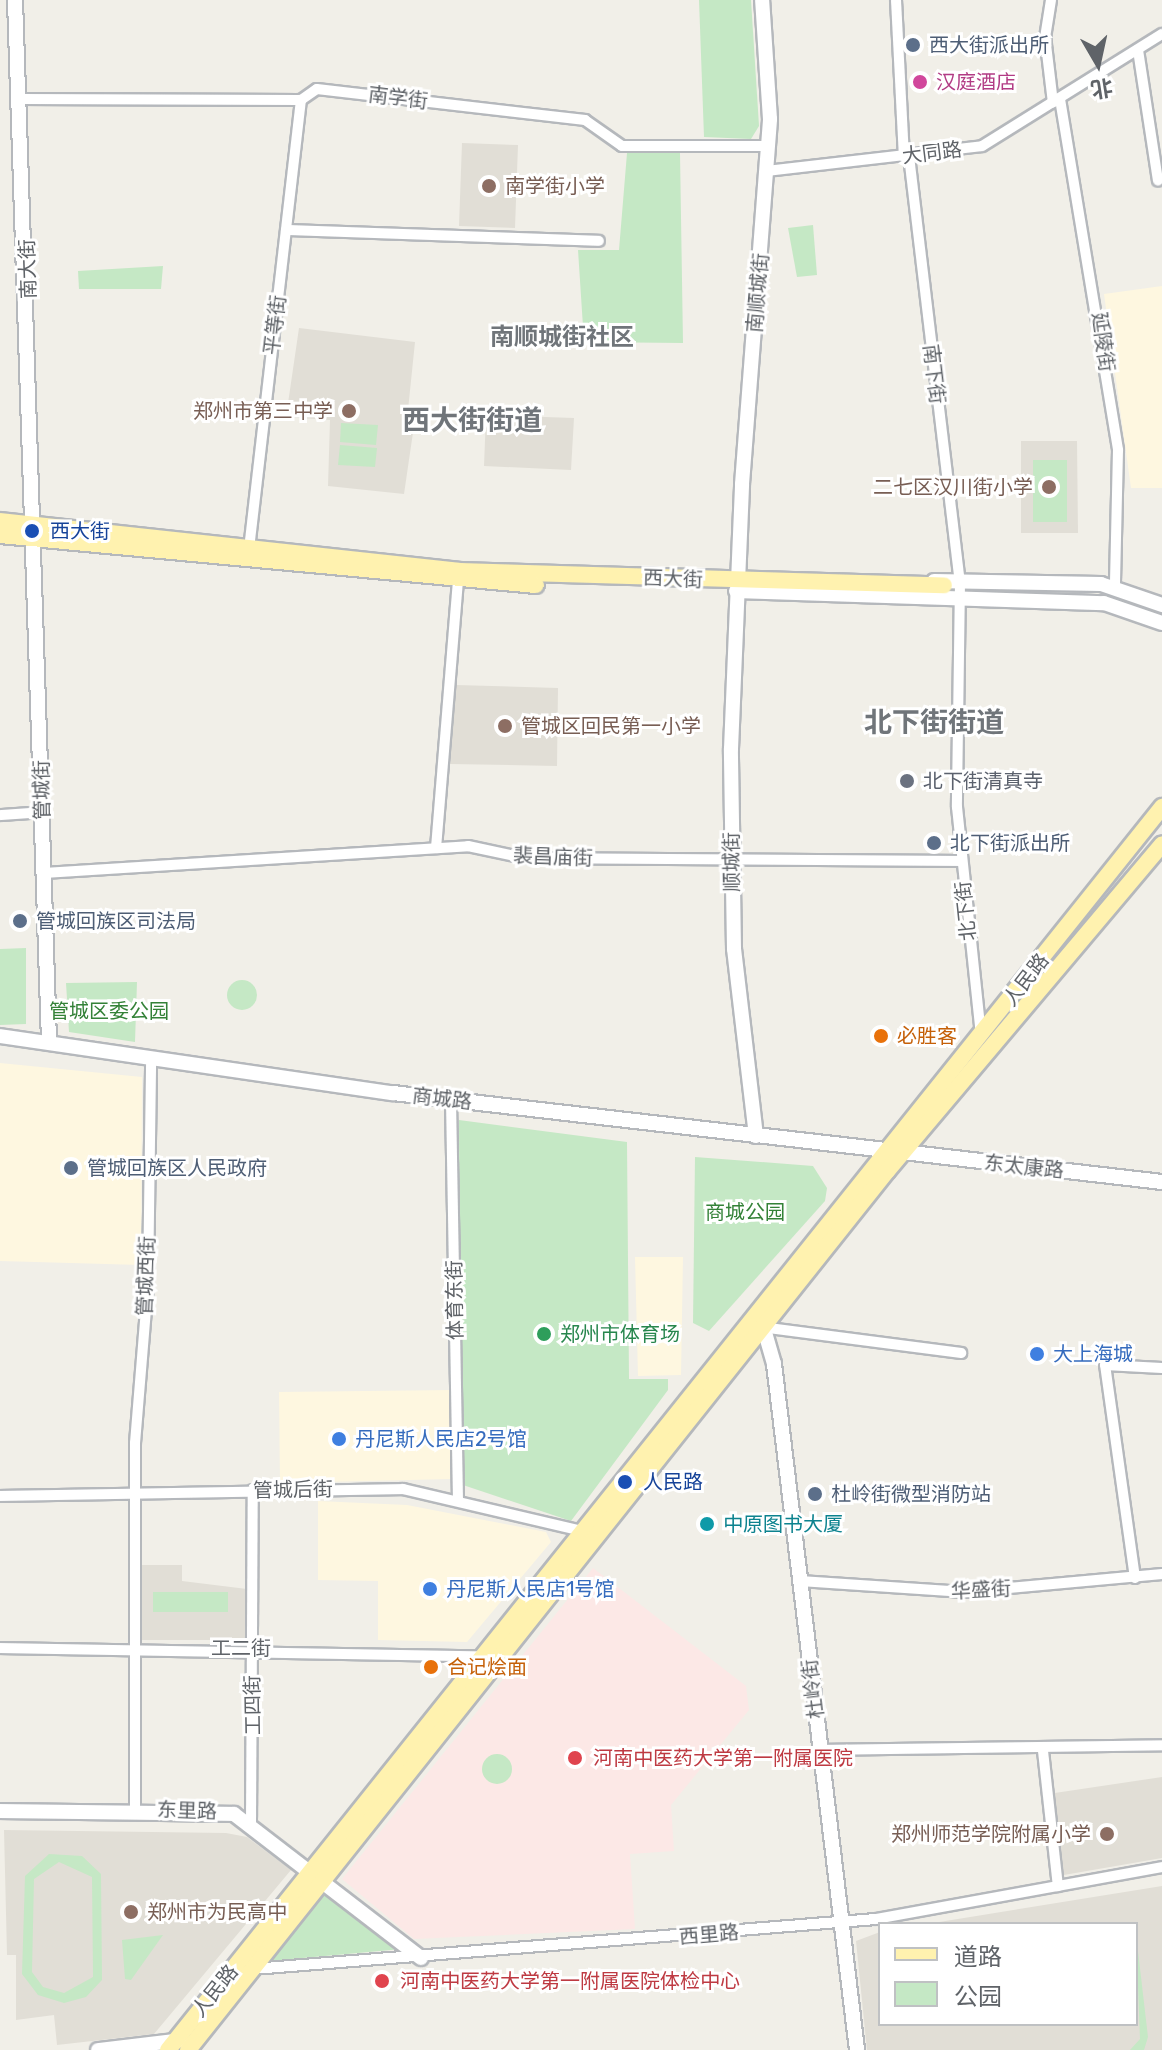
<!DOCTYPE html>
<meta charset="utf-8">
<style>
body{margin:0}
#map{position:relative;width:1162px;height:2050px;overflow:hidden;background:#f1efe8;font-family:Rubik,"Noto Sans SC",sans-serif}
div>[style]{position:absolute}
.commercial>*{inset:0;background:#fef7e0}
.education>*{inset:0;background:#e1ded6}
.medical>*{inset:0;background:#fce8e6}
.green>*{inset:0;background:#c5e8c5}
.round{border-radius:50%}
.roads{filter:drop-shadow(2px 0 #b5b8bc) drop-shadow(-2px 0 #b5b8bc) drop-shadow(0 2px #b5b8bc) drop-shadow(0 -2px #b5b8bc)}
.street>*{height:10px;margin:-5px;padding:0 5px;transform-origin:5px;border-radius:5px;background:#fff}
.secondary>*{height:14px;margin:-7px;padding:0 7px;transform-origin:7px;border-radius:7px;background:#fff}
.primary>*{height:16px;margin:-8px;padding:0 8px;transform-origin:8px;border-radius:8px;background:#fff2af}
.dots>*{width:22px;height:22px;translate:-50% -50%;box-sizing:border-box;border:4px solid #fff;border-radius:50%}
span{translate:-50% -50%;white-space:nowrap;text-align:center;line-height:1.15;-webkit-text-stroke:6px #fff;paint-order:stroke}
.service-label{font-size:20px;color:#4e5e75}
.left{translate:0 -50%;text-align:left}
.hotel-label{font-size:20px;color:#b23c85}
.street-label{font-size:20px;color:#5f6368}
.education-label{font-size:20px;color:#785e54}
.right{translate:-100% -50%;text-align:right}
.transit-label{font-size:20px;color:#164399}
.worship-label{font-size:20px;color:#5b616d}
.park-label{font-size:20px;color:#348238}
.food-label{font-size:20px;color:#c56008}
.leisure-label{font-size:20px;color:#27864d}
.shop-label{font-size:20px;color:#366cbe}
.culture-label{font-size:20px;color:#0d838f}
.health-label{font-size:20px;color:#be3a42}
.quarter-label{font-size:24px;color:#70757a;font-weight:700}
.district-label{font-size:28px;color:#70757a;font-weight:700}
.legend{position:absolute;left:878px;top:1922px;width:260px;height:104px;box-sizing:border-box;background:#fff;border:2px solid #bfc1c3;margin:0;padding:10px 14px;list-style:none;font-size:24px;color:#5f6368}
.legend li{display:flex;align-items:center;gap:16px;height:40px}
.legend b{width:40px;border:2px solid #bfc1c3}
.north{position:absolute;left:1058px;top:24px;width:80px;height:80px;-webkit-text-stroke:6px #fff;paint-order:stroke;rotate:171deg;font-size:22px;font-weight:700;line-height:32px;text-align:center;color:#5f6368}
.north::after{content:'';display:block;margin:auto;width:28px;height:36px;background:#5f6368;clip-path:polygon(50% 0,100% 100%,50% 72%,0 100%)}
</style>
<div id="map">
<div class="commercial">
<div style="clip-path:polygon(1162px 286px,1162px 488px,1131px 488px,1104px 294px)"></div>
<div style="clip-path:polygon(0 1063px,142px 1077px,141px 1265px,0 1261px)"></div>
<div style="clip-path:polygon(635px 1257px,683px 1257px,681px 1375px,638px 1376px)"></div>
<div style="clip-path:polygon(452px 1390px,452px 1479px,280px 1483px,279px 1392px)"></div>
<div style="clip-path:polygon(318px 1501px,407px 1505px,546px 1532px,551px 1542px,467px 1642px,378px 1640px,378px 1581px,318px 1580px)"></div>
</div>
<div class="education">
<div style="clip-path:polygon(462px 143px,518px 145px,515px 228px,459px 226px)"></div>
<div style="clip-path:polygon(299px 328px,415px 342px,408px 410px,416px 412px,404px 494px,328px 486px,330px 420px,286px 417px)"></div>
<div style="clip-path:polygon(486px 415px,574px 418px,571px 470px,484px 466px)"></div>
<div style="clip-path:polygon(1021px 441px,1077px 441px,1078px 533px,1021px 533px)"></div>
<div style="clip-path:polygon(456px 685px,558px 688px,557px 766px,450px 764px)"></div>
<div style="clip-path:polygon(138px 1565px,182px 1565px,182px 1581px,247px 1589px,247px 1640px,138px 1640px)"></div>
<div style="clip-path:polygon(1162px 1777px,1162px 1858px,1058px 1876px,1048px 1794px)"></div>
<div style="clip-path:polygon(4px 1830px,226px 1833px,247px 1837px,291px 1870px,154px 2034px,57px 2045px,54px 2015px,16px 2020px,16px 1955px,7px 1955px)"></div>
<div style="clip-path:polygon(1162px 1886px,1162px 2050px,867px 2050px,856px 1941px,880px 1932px,880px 2024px,1136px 2024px,1136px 1924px,927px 1924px)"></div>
</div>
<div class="medical">
<div style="clip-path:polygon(593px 1568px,746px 1686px,749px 1710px,671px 1805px,674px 1851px,630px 1854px,635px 1929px,414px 1939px,342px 1879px)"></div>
</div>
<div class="green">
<div style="clip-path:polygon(699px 0,751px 0,759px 126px,751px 139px,704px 137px)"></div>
<div style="clip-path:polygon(627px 153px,680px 153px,683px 343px,584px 342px,578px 250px,619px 250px)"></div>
<div style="clip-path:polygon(813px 225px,817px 275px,797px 277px,788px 228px)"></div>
<div style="clip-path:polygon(163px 266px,161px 289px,79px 289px,78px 271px)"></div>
<div style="clip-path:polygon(341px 423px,378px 425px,376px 445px,340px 442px)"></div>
<div style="clip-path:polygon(340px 445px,377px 448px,375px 467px,338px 465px)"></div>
<div style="clip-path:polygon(1033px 460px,1067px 460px,1067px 522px,1033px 522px)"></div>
<div style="clip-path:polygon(26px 948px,26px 1024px,0 1025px,0 949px)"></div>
<div class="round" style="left:227px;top:980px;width:30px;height:30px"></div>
<div style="clip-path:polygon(137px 982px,135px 1042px,69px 1032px,66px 983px)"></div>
<div style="clip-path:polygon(459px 1120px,627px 1142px,629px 1379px,668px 1379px,668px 1390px,571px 1521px,460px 1484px)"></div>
<div style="clip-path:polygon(695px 1157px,813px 1166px,827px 1188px,825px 1201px,709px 1331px,693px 1323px)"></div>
<div style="clip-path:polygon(153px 1592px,228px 1592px,228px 1612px,153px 1612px)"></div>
<div class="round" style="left:482px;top:1754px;width:30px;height:30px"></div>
<div style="clip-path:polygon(evenodd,49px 1854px,82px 1856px,101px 1874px,102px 1980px,86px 1997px,64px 2003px,38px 1995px,22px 1974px,25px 1876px,49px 1854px,59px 1862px,92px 1877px,93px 1977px,64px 1993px,43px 1987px,32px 1972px,34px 1879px,59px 1862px)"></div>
<div style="clip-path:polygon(327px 1888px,402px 1949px,270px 1961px)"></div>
<div style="clip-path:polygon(1136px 1934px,1148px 2037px,1144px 2050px,1130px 2050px,1140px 2039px)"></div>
<div style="clip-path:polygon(163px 1935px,131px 1980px,125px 1979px,122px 1940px)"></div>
</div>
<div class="roads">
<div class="street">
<div style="left:896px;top:0;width:157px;rotate:87.1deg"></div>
<div style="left:1051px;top:0;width:36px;rotate:99deg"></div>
<div style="left:1045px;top:36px;width:67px;rotate:83.2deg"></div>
<div style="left:1138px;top:50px;width:132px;rotate:81.3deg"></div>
<div style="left:20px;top:99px;width:281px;rotate:0.2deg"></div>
<div style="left:301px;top:100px;width:19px;rotate:-35deg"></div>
<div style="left:317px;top:89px;width:270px;rotate:6.6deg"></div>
<div style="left:585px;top:120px;width:45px;rotate:35.1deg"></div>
<div style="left:622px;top:146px;width:147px"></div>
<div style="left:1060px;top:99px;width:356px;rotate:80.6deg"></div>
<div style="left:1118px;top:450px;width:137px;rotate:91.3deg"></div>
<div style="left:909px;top:156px;width:429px;rotate:83.2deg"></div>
<div style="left:960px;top:582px;width:225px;rotate:90.8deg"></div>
<div style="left:957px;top:807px;width:230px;rotate:84deg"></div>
<div style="left:767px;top:171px;width:216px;rotate:-6.6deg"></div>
<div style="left:982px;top:146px;width:212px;rotate:-31.9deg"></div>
<div style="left:286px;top:230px;width:313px;rotate:2deg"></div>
<div style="left:249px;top:549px;width:452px;rotate:-83.4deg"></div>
<div style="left:0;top:815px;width:43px;rotate:-4deg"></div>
<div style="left:436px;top:848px;width:267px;rotate:-85.3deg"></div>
<div style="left:44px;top:873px;width:425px;rotate:-3.6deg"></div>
<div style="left:468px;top:846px;width:57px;rotate:12.1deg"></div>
<div style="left:524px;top:858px;width:437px;rotate:0.4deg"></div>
<div style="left:451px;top:1100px;width:399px;rotate:89deg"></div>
<div style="left:761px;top:1327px;width:202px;rotate:7.4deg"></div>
<div style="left:0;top:1496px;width:403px;rotate:-1deg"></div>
<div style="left:403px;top:1489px;width:184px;rotate:13.2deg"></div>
<div style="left:1135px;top:1578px;width:215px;rotate:-98deg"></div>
<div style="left:1105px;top:1365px;width:57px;rotate:3deg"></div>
<div style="left:800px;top:1581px;width:165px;rotate:3.8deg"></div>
<div style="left:965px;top:1592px;width:198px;rotate:-5.2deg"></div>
<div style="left:0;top:1648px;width:482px;rotate:1deg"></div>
<div style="left:821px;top:1750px;width:341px;rotate:-0.8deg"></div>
<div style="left:1043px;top:1751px;width:136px;rotate:83.7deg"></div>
<div style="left:135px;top:1810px;width:367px;rotate:-90deg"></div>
<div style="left:135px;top:1443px;width:160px;rotate:-85.3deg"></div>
<div style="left:148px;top:1284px;width:226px;rotate:-89.2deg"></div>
<div style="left:251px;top:1823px;width:333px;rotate:-89.7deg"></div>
<div style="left:253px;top:1969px;width:625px;rotate:-4.59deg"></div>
<div style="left:876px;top:1919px;width:291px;rotate:-10.3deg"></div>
</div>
<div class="secondary">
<div style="left:15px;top:0;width:1042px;rotate:88.13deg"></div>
<div style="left:934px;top:581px;width:167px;rotate:1deg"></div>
<div style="left:1101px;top:584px;width:65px;rotate:19deg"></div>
<div style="left:736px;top:591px;width:368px;rotate:1.9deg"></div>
<div style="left:1104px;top:603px;width:61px;rotate:19deg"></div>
<div style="left:0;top:1036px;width:397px;rotate:8.3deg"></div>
<div style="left:393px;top:1093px;width:774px;rotate:6.6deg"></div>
<div style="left:756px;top:1136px;width:188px;rotate:-96.7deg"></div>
<div style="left:734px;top:949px;width:200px;rotate:-90.9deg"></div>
<div style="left:731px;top:749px;width:265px;rotate:-87.6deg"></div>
<div style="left:742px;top:484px;width:366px;rotate:-85.6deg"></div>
<div style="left:770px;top:119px;width:119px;rotate:-93.8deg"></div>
<div style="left:764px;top:1329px;width:36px;rotate:74deg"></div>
<div style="left:774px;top:1364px;width:691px;rotate:83.1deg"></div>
<div style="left:0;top:1811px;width:234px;rotate:0.7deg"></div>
<div style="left:234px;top:1814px;width:236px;rotate:37.6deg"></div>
<div style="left:98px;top:2050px;width:85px;rotate:-6.8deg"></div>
</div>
<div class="primary">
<div style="left:0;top:521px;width:462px;rotate:6.2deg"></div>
<div style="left:459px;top:571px;width:485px;rotate:1.7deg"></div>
<div style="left:0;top:535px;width:538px;rotate:5.33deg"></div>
<div style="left:168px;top:2050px;width:1592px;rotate:-51.35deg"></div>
<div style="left:188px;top:2050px;width:1123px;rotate:-51.51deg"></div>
<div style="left:887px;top:1171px;width:427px;rotate:-49.9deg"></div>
</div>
</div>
<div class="dots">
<div style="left:913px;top:45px;background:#5c6f8a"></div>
<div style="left:920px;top:82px;background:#d1479c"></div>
<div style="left:489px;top:186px;background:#8d6e63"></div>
<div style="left:349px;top:411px;background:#8d6e63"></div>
<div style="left:1049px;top:487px;background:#8d6e63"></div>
<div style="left:32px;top:531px;background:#1a4fb4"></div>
<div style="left:505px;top:726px;background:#8d6e63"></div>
<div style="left:907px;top:781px;background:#6b7280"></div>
<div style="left:934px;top:843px;background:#5c6f8a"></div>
<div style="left:20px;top:921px;background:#5c6f8a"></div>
<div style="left:881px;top:1036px;background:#e8710a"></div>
<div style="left:71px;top:1168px;background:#5c6f8a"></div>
<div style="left:544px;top:1334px;background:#2e9e5b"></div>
<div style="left:1037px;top:1354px;background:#3f7fe0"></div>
<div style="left:339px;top:1439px;background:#3f7fe0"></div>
<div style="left:625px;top:1482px;background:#1a4fb4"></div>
<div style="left:815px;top:1494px;background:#5c6f8a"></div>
<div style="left:707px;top:1524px;background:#0f9aa8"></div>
<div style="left:430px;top:1589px;background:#3f7fe0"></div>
<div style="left:431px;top:1667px;background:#e8710a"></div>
<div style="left:575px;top:1758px;background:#e0444e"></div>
<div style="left:1107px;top:1834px;background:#8d6e63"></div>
<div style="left:131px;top:1912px;background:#8d6e63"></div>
<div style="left:382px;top:1981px;background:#e0444e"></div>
</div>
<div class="service-label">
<span class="left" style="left:929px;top:45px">西大街派出所</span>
<span class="left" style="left:950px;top:843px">北下街派出所</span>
<span class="left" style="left:36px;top:921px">管城回族区司法局</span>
<span class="left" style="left:87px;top:1168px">管城回族区人民政府</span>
<span class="left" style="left:831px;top:1494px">杜岭街微型消防站</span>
</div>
<div class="hotel-label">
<span class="left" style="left:936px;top:82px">汉庭酒店</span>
</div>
<div class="street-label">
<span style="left:398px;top:98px;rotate:7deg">南学街</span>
<span style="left:932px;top:153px;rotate:-7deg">大同路</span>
<span style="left:28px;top:269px;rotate:-92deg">南大街</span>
<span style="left:758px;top:293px;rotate:-85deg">南顺城街</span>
<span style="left:275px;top:325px;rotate:-83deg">平等街</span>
<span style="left:1103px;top:342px;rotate:82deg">延陵街</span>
<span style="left:934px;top:374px;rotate:83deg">南下街</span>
<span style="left:673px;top:579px;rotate:2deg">西大街</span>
<span style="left:42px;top:790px;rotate:-91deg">管城街</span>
<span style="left:553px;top:857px;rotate:2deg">裴昌庙街</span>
<span style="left:732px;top:862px;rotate:-91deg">顺城街</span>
<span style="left:966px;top:911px;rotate:-96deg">北下街</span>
<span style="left:1026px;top:980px;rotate:-52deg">人民路</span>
<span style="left:442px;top:1099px;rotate:7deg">商城路</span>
<span style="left:1024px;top:1167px;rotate:6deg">东太康路</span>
<span style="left:146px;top:1276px;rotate:-88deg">管城西街</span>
<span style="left:455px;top:1300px;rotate:-91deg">体育东街</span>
<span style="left:293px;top:1490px;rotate:-1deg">管城后街</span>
<span style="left:981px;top:1590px;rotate:-3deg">华盛街</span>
<span style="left:241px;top:1648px">工二街</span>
<span style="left:813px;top:1689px;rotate:-97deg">杜岭街</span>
<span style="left:253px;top:1705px;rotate:-91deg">工四街</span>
<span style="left:187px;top:1811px;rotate:2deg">东里路</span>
<span style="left:709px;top:1935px;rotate:-5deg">西里路</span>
<span style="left:215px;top:1991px;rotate:-51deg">人民路</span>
</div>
<div class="education-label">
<span class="left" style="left:505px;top:186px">南学街小学</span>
<span class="right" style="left:333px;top:411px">郑州市第三中学</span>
<span class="right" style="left:1033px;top:487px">二七区汉川街小学</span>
<span class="left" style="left:521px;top:726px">管城区回民第一小学</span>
<span class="right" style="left:1091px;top:1834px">郑州师范学院附属小学</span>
<span class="left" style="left:147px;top:1912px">郑州市为民高中</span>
</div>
<div class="transit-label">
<span class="left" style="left:50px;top:531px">西大街</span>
<span class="left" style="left:643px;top:1482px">人民路</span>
</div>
<div class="worship-label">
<span class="left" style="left:923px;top:781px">北下街清真寺</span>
</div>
<div class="park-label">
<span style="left:109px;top:1011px">管城区委公园</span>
<span style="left:745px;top:1212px">商城公园</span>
</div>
<div class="food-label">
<span class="left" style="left:897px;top:1036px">必胜客</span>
<span class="left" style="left:447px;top:1667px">合记烩面</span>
</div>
<div class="leisure-label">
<span class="left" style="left:560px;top:1334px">郑州市体育场</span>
</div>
<div class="shop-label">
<span class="left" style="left:1053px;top:1354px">大上海城</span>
<span class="left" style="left:355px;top:1439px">丹尼斯人民店2号馆</span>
<span class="left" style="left:446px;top:1589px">丹尼斯人民店1号馆</span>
</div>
<div class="culture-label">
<span class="left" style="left:723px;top:1524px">中原图书大厦</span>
</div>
<div class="health-label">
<span class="left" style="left:593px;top:1758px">河南中医药大学第一附属医院</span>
<span class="left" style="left:400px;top:1981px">河南中医药大学第一附属医院体检中心</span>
</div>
<div class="quarter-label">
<span style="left:562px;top:338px">南顺城街社区</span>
</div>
<div class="district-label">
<span style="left:472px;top:421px">西大街街道</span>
<span style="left:934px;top:723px">北下街街道</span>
</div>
<ul class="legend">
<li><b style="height:10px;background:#fff2af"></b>道路</li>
<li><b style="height:22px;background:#c5e8c5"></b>公园</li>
</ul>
<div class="north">北</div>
</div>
